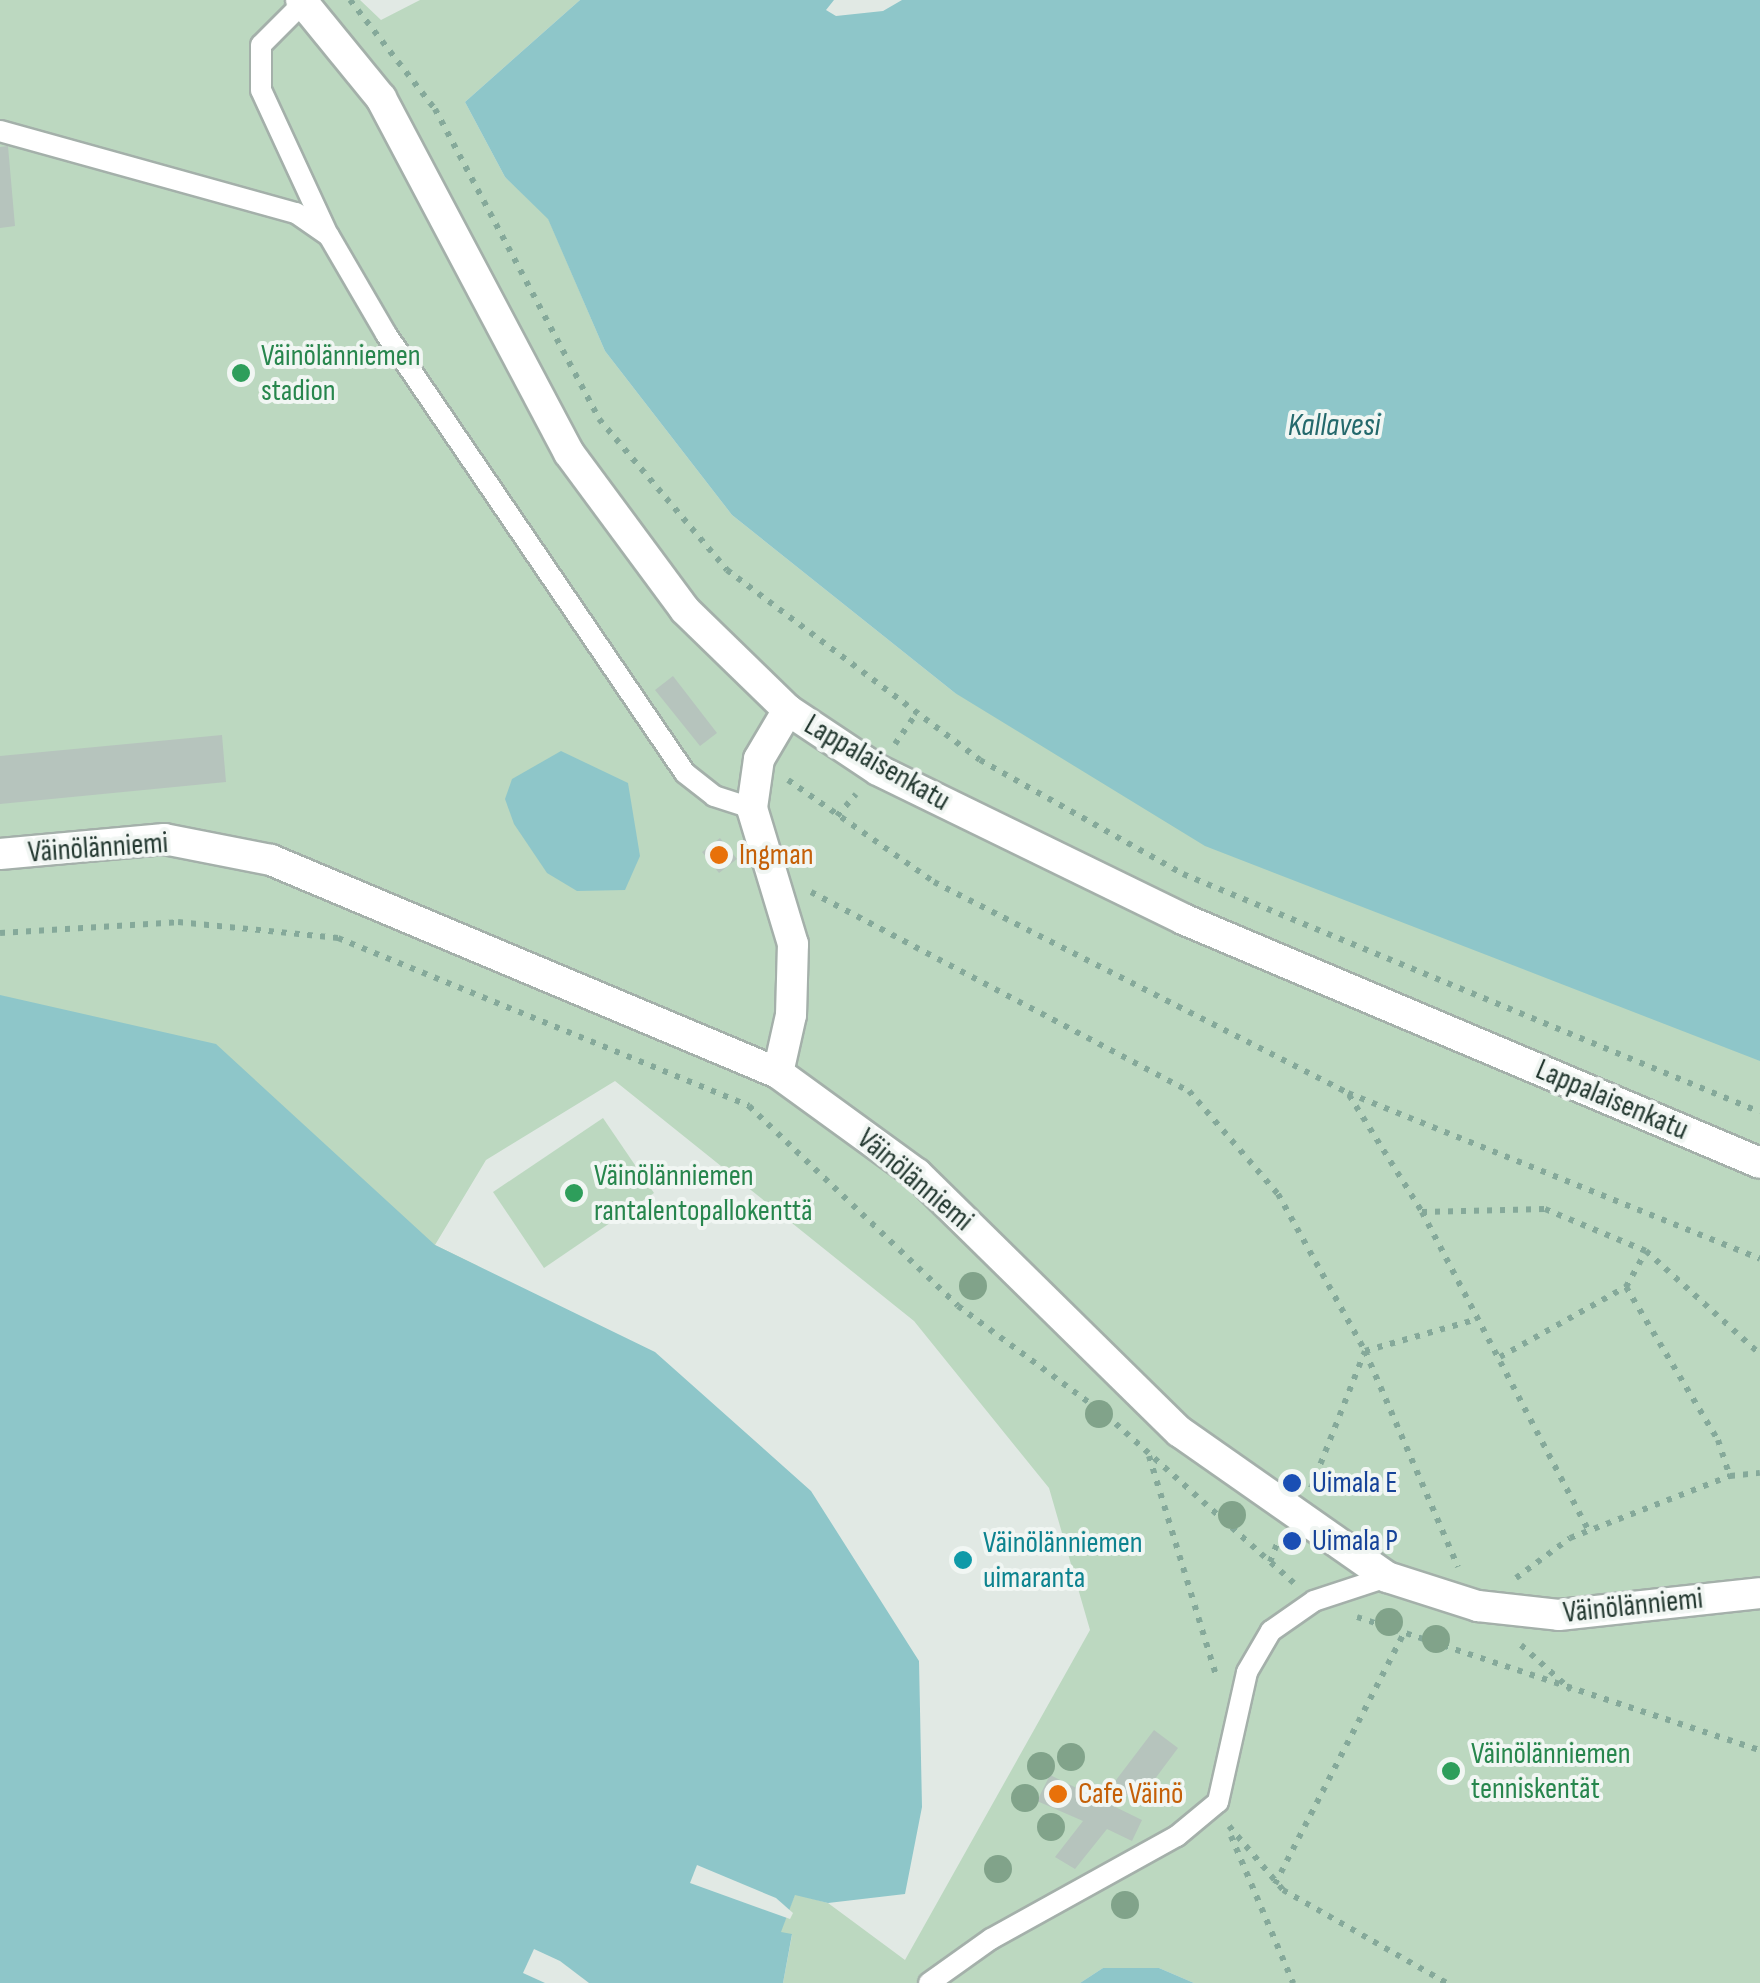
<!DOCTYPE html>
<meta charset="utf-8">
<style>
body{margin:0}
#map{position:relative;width:1760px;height:1983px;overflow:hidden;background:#e1e9e4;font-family:"Sofia Sans Condensed",sans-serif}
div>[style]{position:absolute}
.green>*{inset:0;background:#bcd8c0}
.water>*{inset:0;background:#8ec6c9}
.pier>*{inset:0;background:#e1e9e4}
.building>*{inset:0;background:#b6c4bd}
.path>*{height:6px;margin-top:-3px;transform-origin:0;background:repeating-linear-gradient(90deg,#85a99a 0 5px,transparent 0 13px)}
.roads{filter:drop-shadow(2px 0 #a4b0aa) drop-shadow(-2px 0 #a4b0aa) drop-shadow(0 2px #a4b0aa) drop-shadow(0 -2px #a4b0aa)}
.service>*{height:20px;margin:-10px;padding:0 10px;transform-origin:10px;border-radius:10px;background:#fff}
.minor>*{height:30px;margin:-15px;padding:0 15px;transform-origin:15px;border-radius:15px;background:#fff}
.trees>*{width:28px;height:28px;margin:-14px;border-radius:50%;background:#81a38a}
.dots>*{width:28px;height:28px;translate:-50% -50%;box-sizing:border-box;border:5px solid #f1f6f3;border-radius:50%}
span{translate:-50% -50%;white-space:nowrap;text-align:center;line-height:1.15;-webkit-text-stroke:8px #f1f6f3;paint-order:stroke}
.leisure-label{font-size:30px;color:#27864d}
.left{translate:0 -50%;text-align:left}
.street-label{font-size:30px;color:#233830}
.food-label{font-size:30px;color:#c56008}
.transit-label{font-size:30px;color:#164399}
.culture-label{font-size:30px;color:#0d838f}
.water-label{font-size:32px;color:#24696c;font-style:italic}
</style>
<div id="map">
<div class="green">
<div style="clip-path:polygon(0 0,360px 0,381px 20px,420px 0,580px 0,465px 102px,505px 177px,548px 218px,605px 351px,732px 515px,955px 693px,1760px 922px,1760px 1983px,1194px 1983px,1159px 1968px,1103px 1968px,1080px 1983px,783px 1983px,792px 1935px,780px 1933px,795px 1894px,828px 1903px,905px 1960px,1090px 1630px,1049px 1488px,914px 1321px,615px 1081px,486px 1160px,435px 1245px,478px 1266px,0 1243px)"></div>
<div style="clip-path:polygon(603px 1118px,654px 1193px,544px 1268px,493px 1192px)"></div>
</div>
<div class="water">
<div style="clip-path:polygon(580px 0,834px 0,826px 10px,836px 16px,883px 11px,902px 0,1760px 0,1760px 1061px,1205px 846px,955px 693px,732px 515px,605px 351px,548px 219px,505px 177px,465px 102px)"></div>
<div style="clip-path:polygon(561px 751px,628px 783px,640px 856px,625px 890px,577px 891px,547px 873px,514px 824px,505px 799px,512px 779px)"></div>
<div style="clip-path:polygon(0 995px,216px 1044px,435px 1245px,655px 1352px,811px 1491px,919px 1661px,922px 1807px,905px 1894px,828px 1903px,795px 1895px,781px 1932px,792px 1934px,783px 1983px,0 1983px)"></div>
<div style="clip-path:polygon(1103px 1968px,1159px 1968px,1194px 1983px,1080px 1983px)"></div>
</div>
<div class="pier">
<div style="clip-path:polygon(697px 1865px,776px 1898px,793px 1913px,790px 1919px,690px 1883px)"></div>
<div style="clip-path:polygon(534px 1949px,560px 1961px,589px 1983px,545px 1983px,523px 1973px)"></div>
</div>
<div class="building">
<div style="clip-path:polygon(8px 146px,15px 226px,0 228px,0 147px)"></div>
<div style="clip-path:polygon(673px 676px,717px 733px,700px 746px,655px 690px)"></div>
<div style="clip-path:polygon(222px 735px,226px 782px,0 804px,0 756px)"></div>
<div style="clip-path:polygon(720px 838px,737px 859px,719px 873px,702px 852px)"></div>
<div style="clip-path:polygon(1154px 1730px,1178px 1748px,1137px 1803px,1113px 1784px)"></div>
<div style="clip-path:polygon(1050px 1775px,1142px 1820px,1132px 1841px,1107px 1829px,1075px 1869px,1055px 1857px,1083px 1821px,1037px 1801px)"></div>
</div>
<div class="path">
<div style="left:350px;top:0;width:138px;rotate:52.1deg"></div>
<div style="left:435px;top:109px;width:351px;rotate:62.1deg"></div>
<div style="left:599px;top:419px;width:198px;rotate:49.7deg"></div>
<div style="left:727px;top:570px;width:316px;rotate:36.9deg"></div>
<div style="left:980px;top:760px;width:233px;rotate:29.3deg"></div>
<div style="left:1183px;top:874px;width:624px;rotate:22.42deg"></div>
<div style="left:895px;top:744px;width:38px;rotate:-55deg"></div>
<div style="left:788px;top:780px;width:178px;rotate:34.9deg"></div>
<div style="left:934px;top:882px;width:465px;rotate:27deg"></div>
<div style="left:1348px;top:1093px;width:444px;rotate:21.9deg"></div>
<div style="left:837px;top:816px;width:29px;rotate:-49deg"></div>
<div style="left:811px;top:892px;width:427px;rotate:27.8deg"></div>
<div style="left:1189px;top:1091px;width:136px;rotate:49.2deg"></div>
<div style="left:1278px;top:1194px;width:179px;rotate:61deg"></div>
<div style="left:1365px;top:1351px;width:235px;rotate:66.7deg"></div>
<div style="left:0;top:933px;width:178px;rotate:-3.5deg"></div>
<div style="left:178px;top:922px;width:161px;rotate:5.7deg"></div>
<div style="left:338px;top:938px;width:444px;rotate:22.2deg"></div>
<div style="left:749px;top:1106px;width:289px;rotate:43.7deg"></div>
<div style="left:958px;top:1306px;width:184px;rotate:36.4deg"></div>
<div style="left:1106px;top:1415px;width:252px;rotate:41.8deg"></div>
<div style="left:1349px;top:1095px;width:138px;rotate:58deg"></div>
<div style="left:1422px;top:1212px;width:360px;rotate:62.4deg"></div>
<div style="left:1422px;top:1212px;width:123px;rotate:-1.4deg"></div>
<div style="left:1545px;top:1209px;width:109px;rotate:22.6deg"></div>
<div style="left:1646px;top:1251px;width:154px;rotate:42.1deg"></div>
<div style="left:1626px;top:1287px;width:179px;rotate:59deg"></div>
<div style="left:1718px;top:1440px;width:38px;rotate:72deg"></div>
<div style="left:1730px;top:1476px;width:30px;rotate:-6deg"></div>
<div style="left:1500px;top:1357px;width:144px;rotate:-29.1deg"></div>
<div style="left:1626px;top:1287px;width:41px;rotate:-60.9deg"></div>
<div style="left:1149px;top:1456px;width:232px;rotate:73deg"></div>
<div style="left:1311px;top:1488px;width:147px;rotate:-68.5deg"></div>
<div style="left:1365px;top:1351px;width:113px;rotate:-15.9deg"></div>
<div style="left:1270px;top:1562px;width:25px;rotate:-69deg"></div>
<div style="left:1516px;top:1578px;width:67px;rotate:-36.5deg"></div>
<div style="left:1570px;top:1538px;width:172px;rotate:-21.2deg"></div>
<div style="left:1357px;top:1617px;width:424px;rotate:18.3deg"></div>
<div style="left:1521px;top:1645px;width:67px;rotate:42deg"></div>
<div style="left:1229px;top:1826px;width:84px;rotate:49.8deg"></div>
<div style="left:1283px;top:1890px;width:189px;rotate:29.6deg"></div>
<div style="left:1231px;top:1836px;width:160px;rotate:67.1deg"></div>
<div style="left:1275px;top:1884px;width:282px;rotate:-62.8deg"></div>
</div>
<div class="roads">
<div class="service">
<div style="left:303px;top:3px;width:59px;rotate:135deg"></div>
<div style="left:261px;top:45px;width:45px;rotate:90deg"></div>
<div style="left:261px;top:90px;width:160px;rotate:65.2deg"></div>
<div style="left:0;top:131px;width:307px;rotate:15.5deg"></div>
<div style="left:296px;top:213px;width:40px;rotate:34.9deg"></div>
<div style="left:329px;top:236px;width:113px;rotate:59.8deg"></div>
<div style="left:386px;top:334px;width:531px;rotate:55.74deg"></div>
<div style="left:685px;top:773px;width:37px;rotate:38deg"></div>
<div style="left:714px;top:796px;width:40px;rotate:18deg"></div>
<div style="left:929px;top:1983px;width:76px;rotate:-35.4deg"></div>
<div style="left:991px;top:1939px;width:213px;rotate:-29deg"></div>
<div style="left:1177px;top:1836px;width:53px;rotate:-39.7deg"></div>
<div style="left:1218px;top:1802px;width:133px;rotate:-77.4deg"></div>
<div style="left:1247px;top:1672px;width:48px;rotate:-59.7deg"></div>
<div style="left:1271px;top:1631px;width:52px;rotate:-34.9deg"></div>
<div style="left:1314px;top:1601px;width:77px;rotate:-18.2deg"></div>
</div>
<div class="minor">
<div style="left:301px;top:0;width:127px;rotate:50.8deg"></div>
<div style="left:381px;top:98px;width:402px;rotate:62.1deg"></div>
<div style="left:569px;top:453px;width:195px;rotate:53.5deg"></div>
<div style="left:685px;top:610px;width:144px;rotate:44.2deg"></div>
<div style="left:788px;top:710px;width:108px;rotate:33.7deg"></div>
<div style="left:878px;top:770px;width:339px;rotate:26deg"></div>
<div style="left:1183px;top:919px;width:626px;rotate:22.92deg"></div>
<div style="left:0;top:854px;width:165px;rotate:-5.2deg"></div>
<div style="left:164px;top:839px;width:109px;rotate:11.1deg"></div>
<div style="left:271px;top:860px;width:550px;rotate:22.79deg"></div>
<div style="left:778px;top:1073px;width:172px;rotate:36deg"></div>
<div style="left:917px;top:1174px;width:368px;rotate:44.5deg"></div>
<div style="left:1180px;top:1432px;width:253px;rotate:35deg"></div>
<div style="left:1387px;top:1577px;width:96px;rotate:17.7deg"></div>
<div style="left:1478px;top:1606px;width:81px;rotate:6.3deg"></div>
<div style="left:1559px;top:1615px;width:202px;rotate:-6.2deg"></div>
<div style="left:778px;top:1073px;width:59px;rotate:-77.4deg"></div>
<div style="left:791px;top:1015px;width:71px;rotate:-88.4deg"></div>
<div style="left:793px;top:944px;width:142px;rotate:-106.8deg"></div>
<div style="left:752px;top:808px;width:49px;rotate:-81.9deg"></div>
<div style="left:759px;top:759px;width:57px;rotate:-59.4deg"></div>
</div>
</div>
<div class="trees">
<div style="left:973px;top:1286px"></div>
<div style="left:1099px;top:1414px"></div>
<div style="left:1232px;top:1515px"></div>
<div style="left:1389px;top:1622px"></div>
<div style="left:1436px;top:1639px"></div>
<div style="left:1071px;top:1757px"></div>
<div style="left:1041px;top:1766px"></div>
<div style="left:1025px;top:1798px"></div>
<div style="left:1051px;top:1827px"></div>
<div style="left:998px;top:1869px"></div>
<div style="left:1125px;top:1905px"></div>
</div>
<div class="dots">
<div style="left:241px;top:373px;background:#2e9e5b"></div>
<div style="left:719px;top:855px;background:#e8710a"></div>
<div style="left:574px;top:1193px;background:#2e9e5b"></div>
<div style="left:1292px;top:1483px;background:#1a4fb4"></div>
<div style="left:1292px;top:1541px;background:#1a4fb4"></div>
<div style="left:963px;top:1560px;background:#0f9aa8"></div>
<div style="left:1451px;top:1771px;background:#2e9e5b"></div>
<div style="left:1058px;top:1794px;background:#e8710a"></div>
</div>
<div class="leisure-label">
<span class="left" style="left:261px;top:373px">Väinölänniemen<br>stadion</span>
<span class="left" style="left:594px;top:1193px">Väinölänniemen<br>rantalentopallokenttä</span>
<span class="left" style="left:1471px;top:1771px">Väinölänniemen<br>tenniskentät</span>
</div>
<div class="street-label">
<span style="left:877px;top:763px;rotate:30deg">Lappalaisenkatu</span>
<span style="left:98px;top:848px;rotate:-4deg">Väinölänniemi</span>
<span style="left:1612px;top:1100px;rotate:23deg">Lappalaisenkatu</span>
<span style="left:915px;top:1180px;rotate:40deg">Väinölänniemi</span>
<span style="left:1633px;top:1606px;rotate:-6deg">Väinölänniemi</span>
</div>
<div class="food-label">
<span class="left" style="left:739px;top:855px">Ingman</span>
<span class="left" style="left:1078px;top:1794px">Cafe Väinö</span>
</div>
<div class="transit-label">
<span class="left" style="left:1312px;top:1483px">Uimala E</span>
<span class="left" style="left:1312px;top:1541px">Uimala P</span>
</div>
<div class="culture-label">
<span class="left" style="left:983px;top:1560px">Väinölänniemen<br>uimaranta</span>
</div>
<div class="water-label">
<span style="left:1334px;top:426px">Kallavesi</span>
</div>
</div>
